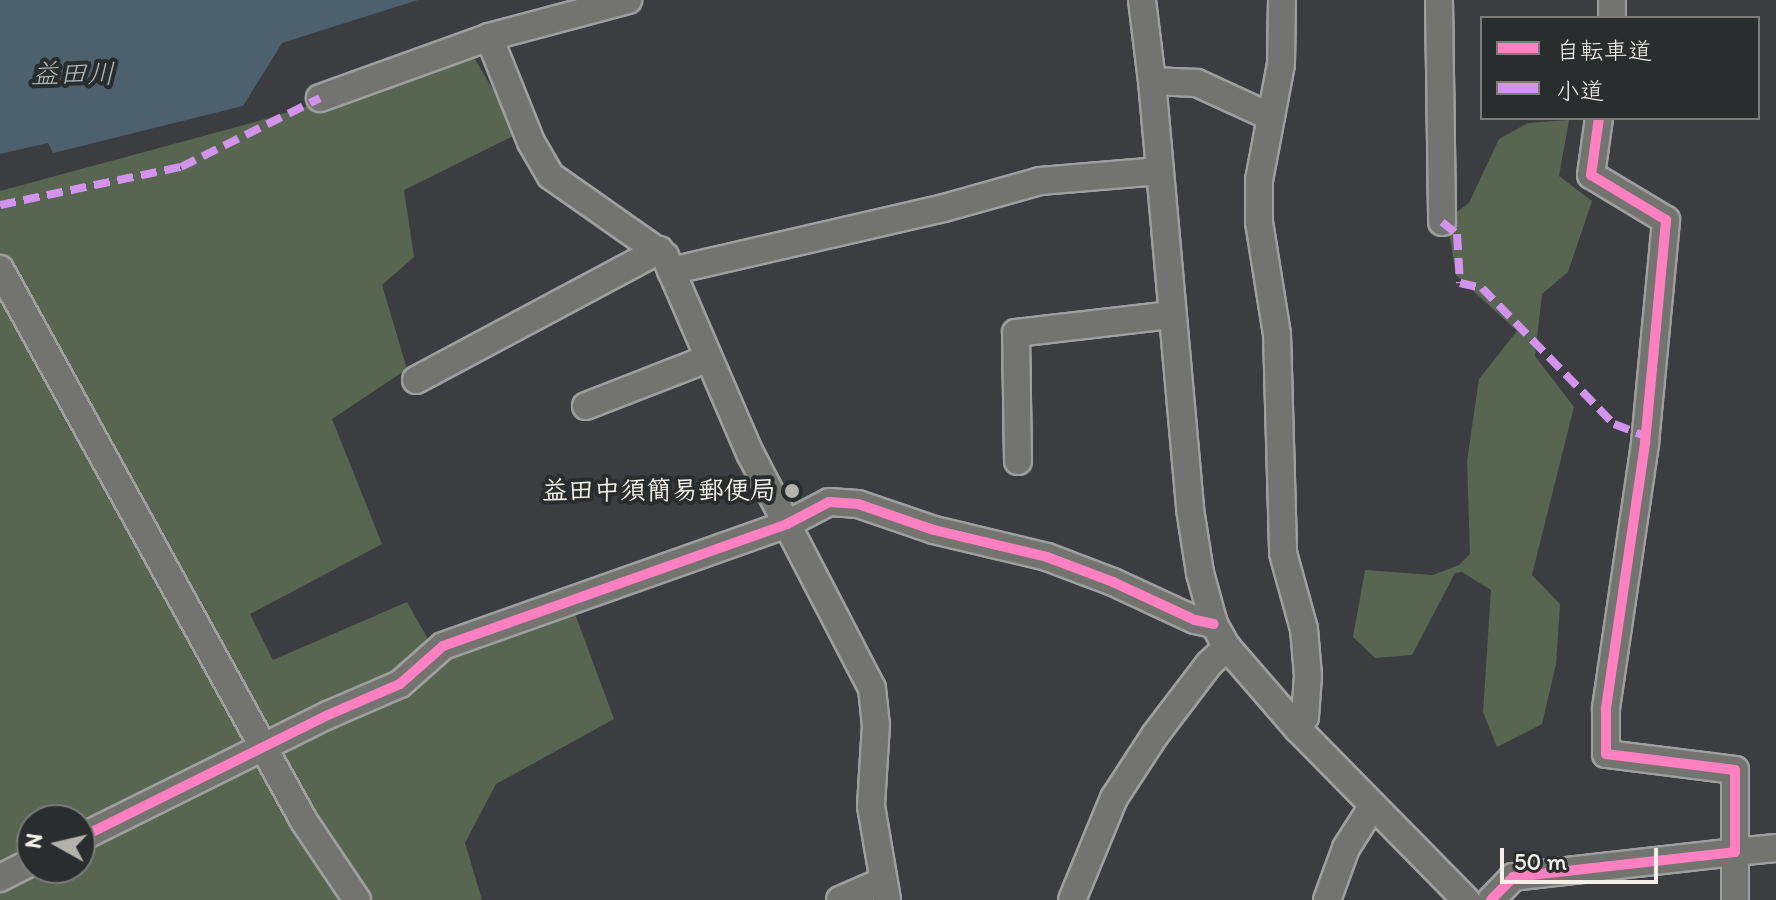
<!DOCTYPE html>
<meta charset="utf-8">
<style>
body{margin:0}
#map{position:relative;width:1776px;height:900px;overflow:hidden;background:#3b3d40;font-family:Itim,"Klee One",sans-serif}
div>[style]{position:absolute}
.green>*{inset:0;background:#586651}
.water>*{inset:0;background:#4c606e}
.roads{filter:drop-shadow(2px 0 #9f9f9f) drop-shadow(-2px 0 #9f9f9f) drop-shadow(0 2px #9f9f9f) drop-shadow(0 -2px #9f9f9f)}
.minor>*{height:26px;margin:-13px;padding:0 13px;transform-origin:13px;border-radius:13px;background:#737370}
.quiet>*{height:8px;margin-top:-4px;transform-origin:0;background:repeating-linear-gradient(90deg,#d193ec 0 16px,transparent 0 24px)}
.cycleway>*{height:10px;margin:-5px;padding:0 5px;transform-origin:5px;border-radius:5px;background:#ff80c0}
.dots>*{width:22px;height:22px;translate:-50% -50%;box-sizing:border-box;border:4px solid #2a2d2e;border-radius:50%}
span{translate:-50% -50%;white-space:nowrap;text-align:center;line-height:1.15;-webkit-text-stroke:8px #2a2d2e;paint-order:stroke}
.poi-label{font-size:26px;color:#f4f1e8;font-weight:700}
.right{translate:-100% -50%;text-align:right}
.water-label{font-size:28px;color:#b2b9b9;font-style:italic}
.legend{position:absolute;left:1480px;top:16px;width:280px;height:104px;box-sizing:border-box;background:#2a2d2e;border:2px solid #7b7b78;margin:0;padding:10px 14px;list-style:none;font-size:24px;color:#f4f1e8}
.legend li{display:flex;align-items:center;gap:16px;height:40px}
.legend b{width:40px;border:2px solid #7b7b78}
.north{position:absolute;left:16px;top:804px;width:80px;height:80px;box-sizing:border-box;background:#2a2d2e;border:2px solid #7b7b78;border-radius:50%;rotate:278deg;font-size:22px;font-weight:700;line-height:32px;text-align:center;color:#f4f1e8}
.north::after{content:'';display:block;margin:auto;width:28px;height:36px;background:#b3b2ad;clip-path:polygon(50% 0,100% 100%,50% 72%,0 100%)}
.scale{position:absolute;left:1500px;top:848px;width:158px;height:36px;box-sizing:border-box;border:4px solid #f4f1e8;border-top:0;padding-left:10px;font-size:24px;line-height:28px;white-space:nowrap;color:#f4f1e8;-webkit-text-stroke:6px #2a2d2e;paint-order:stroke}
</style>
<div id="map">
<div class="green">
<div style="clip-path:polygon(evenodd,473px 56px,519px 133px,404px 190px,414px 257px,382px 285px,407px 369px,332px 419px,382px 544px,250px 614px,273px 660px,407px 602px,441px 662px,575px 614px,614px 719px,496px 784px,465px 843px,482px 900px,0 900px,0 191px,262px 120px,473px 56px,32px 820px,80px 820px,80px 868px,32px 868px,32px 820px)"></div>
<div style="clip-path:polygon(1569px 120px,1559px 176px,1592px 201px,1568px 272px,1542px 294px,1535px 356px,1574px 407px,1532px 575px,1560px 604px,1556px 664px,1542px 724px,1497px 747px,1483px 712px,1491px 590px,1462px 572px,1455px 573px,1412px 655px,1375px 658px,1353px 637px,1365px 570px,1433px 575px,1459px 565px,1470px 554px,1467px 461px,1479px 379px,1517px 331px,1456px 275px,1447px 219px,1469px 203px,1499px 139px,1528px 123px)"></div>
</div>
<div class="water">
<div style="clip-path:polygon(0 0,418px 0,282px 43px,243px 106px,53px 153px,48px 143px,0 154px)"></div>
</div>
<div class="roads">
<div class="minor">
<div style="left:1142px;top:0;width:82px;rotate:83deg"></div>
<div style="left:1152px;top:81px;width:430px;rotate:84.9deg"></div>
<div style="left:1190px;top:509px;width:65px;rotate:81.1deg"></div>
<div style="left:1200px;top:573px;width:53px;rotate:74.6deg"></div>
<div style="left:1214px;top:624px;width:26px;rotate:61deg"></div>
<div style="left:1227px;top:647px;width:108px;rotate:49.1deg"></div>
<div style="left:1298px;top:729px;width:240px;rotate:45.5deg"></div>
<div style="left:1282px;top:0;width:64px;rotate:90.9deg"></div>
<div style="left:1281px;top:64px;width:118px;rotate:100.7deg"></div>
<div style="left:1259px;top:180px;width:42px;rotate:90deg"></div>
<div style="left:1259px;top:222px;width:113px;rotate:80.9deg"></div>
<div style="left:1277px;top:334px;width:219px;rotate:88.4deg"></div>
<div style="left:1283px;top:553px;width:79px;rotate:74.6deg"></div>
<div style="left:1304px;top:629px;width:47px;rotate:85.1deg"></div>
<div style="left:1308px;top:676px;width:41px;rotate:94.2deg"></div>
<div style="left:1305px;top:717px;width:14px;rotate:120deg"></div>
<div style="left:1439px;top:0;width:222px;rotate:89.2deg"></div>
<div style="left:1612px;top:0;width:18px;rotate:90deg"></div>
<div style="left:489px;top:37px;width:113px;rotate:68.2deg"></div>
<div style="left:531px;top:142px;width:39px;rotate:60deg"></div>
<div style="left:551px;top:176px;width:139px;rotate:35.1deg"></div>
<div style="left:665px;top:256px;width:215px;rotate:66.7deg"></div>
<div style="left:750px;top:453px;width:265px;rotate:62.6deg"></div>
<div style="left:872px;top:688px;width:36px;rotate:84deg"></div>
<div style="left:876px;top:724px;width:82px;rotate:93.5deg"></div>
<div style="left:871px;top:806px;width:95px;rotate:80.3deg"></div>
<div style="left:1152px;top:81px;width:45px;rotate:2.5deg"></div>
<div style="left:1197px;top:83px;width:81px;rotate:24.7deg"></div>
<div style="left:320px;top:98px;width:180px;rotate:-19.8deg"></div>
<div style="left:489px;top:37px;width:144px;rotate:-14.9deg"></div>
<div style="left:0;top:269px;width:630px;rotate:61.16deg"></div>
<div style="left:304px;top:821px;width:95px;rotate:56.1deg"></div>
<div style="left:671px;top:271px;width:280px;rotate:-13deg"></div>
<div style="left:944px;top:208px;width:100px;rotate:-15.7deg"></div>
<div style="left:1040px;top:181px;width:120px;rotate:-4.8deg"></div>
<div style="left:416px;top:380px;width:276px;rotate:-28.1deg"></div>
<div style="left:586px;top:406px;width:130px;rotate:-21.2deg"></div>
<div style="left:1018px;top:461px;width:128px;rotate:-90.9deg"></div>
<div style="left:1016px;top:333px;width:157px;rotate:-6.6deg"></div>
<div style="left:80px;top:838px;width:277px;rotate:-26.4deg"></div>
<div style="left:328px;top:715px;width:78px;rotate:-23.3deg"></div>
<div style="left:400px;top:684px;width:57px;rotate:-41.5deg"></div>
<div style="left:443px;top:646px;width:365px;rotate:-19.5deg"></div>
<div style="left:787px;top:524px;width:47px;rotate:-27.6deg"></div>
<div style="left:829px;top:502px;width:29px;rotate:4deg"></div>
<div style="left:858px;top:504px;width:80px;rotate:18.9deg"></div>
<div style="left:934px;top:530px;width:116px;rotate:13.4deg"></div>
<div style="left:1047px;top:557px;width:71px;rotate:20.7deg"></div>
<div style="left:1113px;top:582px;width:90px;rotate:24.9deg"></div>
<div style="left:1195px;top:620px;width:19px;rotate:12deg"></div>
<div style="left:0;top:878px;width:36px;rotate:-27deg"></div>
<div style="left:840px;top:900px;width:47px;rotate:-23.8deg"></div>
<div style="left:1072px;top:900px;width:110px;rotate:-67.6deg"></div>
<div style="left:1114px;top:798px;width:75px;rotate:-56.9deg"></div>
<div style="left:1155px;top:735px;width:89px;rotate:-52.7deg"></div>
<div style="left:1209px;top:664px;width:25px;rotate:-43deg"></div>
<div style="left:1327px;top:900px;width:55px;rotate:-69.9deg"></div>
<div style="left:1346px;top:848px;width:49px;rotate:-57.6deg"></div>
<div style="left:1491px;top:900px;width:32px;rotate:-46deg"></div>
<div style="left:1513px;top:877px;width:223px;rotate:-6.4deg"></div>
<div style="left:1735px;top:852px;width:82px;rotate:-90deg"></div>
<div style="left:1735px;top:770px;width:130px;rotate:-172.9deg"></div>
<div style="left:1606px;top:754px;width:46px;rotate:-90deg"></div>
<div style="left:1606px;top:708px;width:268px;rotate:-81.6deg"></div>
<div style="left:1645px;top:443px;width:224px;rotate:-84.6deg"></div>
<div style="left:1666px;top:220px;width:87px;rotate:-149deg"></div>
<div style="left:1591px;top:175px;width:58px;rotate:-82deg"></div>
<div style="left:1735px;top:900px;width:48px;rotate:-90deg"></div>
<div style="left:1735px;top:852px;width:41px;rotate:-5.6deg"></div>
</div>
</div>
<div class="quiet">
<div style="left:0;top:205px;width:185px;rotate:-11.9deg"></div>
<div style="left:181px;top:167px;width:155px;rotate:-26.4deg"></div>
<div style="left:1442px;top:222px;width:19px;rotate:39deg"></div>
<div style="left:1457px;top:234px;width:49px;rotate:86.5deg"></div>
<div style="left:1460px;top:283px;width:23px;rotate:13deg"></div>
<div style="left:1482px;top:288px;width:190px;rotate:45.9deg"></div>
<div style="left:1614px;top:424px;width:34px;rotate:21deg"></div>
</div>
<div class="cycleway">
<div style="left:80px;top:838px;width:277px;rotate:-26.4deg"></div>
<div style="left:328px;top:715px;width:78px;rotate:-23.3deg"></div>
<div style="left:400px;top:684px;width:57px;rotate:-41.5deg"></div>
<div style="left:443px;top:646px;width:365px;rotate:-19.5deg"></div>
<div style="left:787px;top:524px;width:47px;rotate:-27.6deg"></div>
<div style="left:829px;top:502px;width:29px;rotate:4deg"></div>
<div style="left:858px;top:504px;width:80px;rotate:18.9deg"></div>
<div style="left:934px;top:530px;width:116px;rotate:13.4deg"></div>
<div style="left:1047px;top:557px;width:71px;rotate:20.7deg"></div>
<div style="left:1113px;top:582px;width:90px;rotate:24.9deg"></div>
<div style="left:1195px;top:620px;width:19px;rotate:12deg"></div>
<div style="left:1491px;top:900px;width:32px;rotate:-46deg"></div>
<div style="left:1513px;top:877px;width:223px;rotate:-6.4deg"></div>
<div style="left:1735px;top:852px;width:82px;rotate:-90deg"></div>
<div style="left:1735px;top:770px;width:130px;rotate:-172.9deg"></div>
<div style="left:1606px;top:754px;width:46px;rotate:-90deg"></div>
<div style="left:1606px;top:708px;width:268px;rotate:-81.6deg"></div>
<div style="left:1645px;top:443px;width:224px;rotate:-84.6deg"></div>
<div style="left:1666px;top:220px;width:87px;rotate:-149deg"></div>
<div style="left:1591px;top:175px;width:58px;rotate:-82deg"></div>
</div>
<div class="dots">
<div style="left:792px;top:491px;background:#b3b2ad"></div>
</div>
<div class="poi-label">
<span class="right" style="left:776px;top:491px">益田中須簡易郵便局</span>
</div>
<div class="water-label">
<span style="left:73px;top:73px">益田川</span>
</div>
<ul class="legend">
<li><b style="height:10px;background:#ff80c0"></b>自転車道</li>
<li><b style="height:10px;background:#d193ec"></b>小道</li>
</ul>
<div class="north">N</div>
<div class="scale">50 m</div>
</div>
